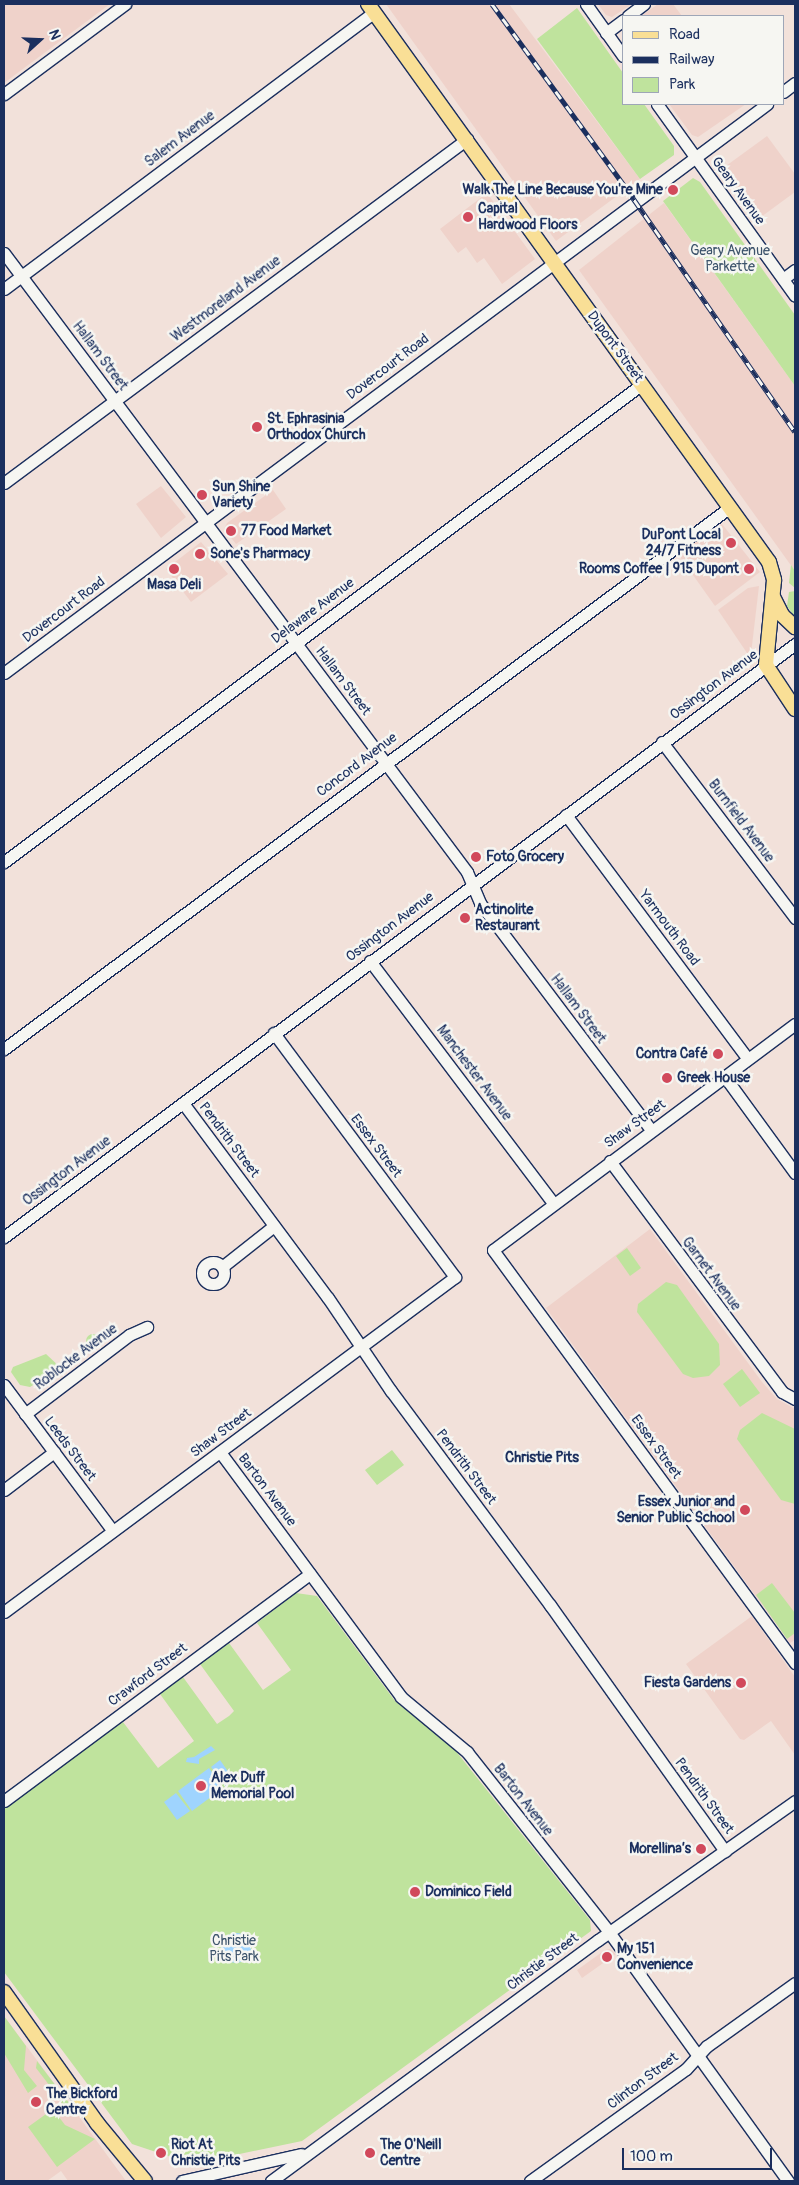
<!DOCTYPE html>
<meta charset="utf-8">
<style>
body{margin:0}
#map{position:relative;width:799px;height:2185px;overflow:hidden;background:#f2e1da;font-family:Pangolin,sans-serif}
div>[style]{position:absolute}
.built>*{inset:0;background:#efd2ca}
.green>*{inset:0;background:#bfe39d}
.round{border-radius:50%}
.water>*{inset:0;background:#9fd4fe}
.roads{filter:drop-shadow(1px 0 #1b2f5e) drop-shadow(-1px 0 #1b2f5e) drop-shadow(0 1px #1b2f5e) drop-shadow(0 -1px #1b2f5e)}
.minor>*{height:11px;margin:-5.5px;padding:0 5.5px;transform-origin:5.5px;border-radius:5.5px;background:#f6f6f2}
.minor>.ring{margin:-5.5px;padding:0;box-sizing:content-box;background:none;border:11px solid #f6f6f2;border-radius:50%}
.major>*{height:14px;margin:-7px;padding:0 7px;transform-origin:7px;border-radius:7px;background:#f9df96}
.rail>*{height:5px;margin-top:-2.5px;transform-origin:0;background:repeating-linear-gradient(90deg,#f6f6f2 0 9px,#1b2f5e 0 18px);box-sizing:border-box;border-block:1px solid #1b2f5e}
.dots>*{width:14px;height:14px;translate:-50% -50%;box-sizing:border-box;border:2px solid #f6f6f2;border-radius:50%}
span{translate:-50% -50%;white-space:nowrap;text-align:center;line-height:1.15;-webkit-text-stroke:5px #f6f6f2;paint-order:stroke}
.street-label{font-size:14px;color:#1b2f5e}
.poi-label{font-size:14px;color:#1b2f5e;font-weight:700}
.right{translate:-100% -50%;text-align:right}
.left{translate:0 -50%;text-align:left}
.park-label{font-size:14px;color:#3c536b}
.neighbourhood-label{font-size:15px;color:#1b2f5e;font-weight:700}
.frame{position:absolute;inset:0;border:5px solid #1b2f5e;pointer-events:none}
.legend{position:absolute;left:622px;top:15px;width:162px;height:90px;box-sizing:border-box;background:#f6f6f2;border:1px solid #9ea6b7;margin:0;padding:6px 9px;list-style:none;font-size:15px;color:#1b2f5e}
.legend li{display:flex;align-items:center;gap:10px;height:25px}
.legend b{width:25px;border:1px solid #9ea6b7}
.north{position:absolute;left:15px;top:15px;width:50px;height:50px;-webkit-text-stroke:4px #f6f6f2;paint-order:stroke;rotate:70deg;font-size:14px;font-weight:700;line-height:20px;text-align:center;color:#1b2f5e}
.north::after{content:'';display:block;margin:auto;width:18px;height:22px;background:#1b2f5e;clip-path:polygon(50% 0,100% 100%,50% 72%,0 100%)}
.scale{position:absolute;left:622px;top:2148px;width:150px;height:22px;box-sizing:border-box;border:2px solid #1b2f5e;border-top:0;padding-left:6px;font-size:15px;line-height:18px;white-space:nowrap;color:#1b2f5e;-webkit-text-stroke:4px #f6f6f2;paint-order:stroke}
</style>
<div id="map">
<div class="built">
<div style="clip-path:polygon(4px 4px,110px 4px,4px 83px)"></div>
<div style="clip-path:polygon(386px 4px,509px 4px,640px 179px,556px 241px)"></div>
<div style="clip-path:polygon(598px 4px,632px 4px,612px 17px,606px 15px)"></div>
<div style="clip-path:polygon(658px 4px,673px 4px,682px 16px,641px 16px)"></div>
<div style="clip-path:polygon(669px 104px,746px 104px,698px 137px,692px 135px)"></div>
<div style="clip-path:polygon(767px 136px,795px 174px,795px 192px,754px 222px,719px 171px)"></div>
<div style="clip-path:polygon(487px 193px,535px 259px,502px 284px,484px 258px,477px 263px,466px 247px,458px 253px,440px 229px)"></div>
<div style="clip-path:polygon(664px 203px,795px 386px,795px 571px,579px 270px)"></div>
<div style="clip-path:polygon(161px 486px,186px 517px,161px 538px,136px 504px)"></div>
<div style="clip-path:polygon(273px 490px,286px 509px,236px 544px,224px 529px,227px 523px)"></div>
<div style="clip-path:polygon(722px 524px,760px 572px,715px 606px,678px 554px)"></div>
<div style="clip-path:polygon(201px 542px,228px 574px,191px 602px,166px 569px)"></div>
<div style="clip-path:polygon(759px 586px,751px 654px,749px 656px,718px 610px,748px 588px)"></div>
<div style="clip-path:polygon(650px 1229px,762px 1382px,777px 1399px,795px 1409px,795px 1640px,790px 1643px,546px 1308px)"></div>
<div style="clip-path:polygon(752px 1616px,795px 1677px,795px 1755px,771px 1721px,744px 1740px,740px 1739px,686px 1664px)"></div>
<div style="clip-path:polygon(610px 1949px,616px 1954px,582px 1978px,577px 1970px,605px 1950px)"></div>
<div style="clip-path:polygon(4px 2016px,77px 2114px,126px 2181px,68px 2181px,61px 2171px,47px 2181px,4px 2181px)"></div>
</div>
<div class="green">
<div style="clip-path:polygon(577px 8px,623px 73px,623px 104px,644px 104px,674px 146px,674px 155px,640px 179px,537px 39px)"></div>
<div style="clip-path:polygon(693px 178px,700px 182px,795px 315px,795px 386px,663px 201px)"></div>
<div style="clip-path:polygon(791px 565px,795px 571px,795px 588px,789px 583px)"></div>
<div style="clip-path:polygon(795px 591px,795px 617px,787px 606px,789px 592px)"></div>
<div style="clip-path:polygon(627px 1248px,641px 1268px,630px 1276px,616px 1256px)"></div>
<div style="clip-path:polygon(666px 1282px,677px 1285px,719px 1344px,720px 1365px,709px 1376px,693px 1378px,683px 1374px,637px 1312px,638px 1304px)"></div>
<div class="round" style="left:86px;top:1334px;width:14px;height:14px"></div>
<div style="clip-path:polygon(46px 1354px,61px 1368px,30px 1387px,20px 1385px,11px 1372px,13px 1367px)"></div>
<div style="clip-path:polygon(742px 1369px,760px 1393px,740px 1407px,723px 1384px)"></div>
<div style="clip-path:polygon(762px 1413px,795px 1429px,795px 1504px,781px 1500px,737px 1439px,740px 1430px)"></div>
<div style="clip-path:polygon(392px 1450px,404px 1465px,377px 1485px,365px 1470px)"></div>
<div style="clip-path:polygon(772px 1583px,795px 1613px,795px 1633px,787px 1639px,756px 1595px)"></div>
<div style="clip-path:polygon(296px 1593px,317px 1596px,395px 1701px,455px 1750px,590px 1920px,591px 1931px,302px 2141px,192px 2164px,132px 2144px,4px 1972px,4px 1807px,123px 1722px,158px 1768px,194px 1741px,160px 1694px,183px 1677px,217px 1724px,229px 1716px,234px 1711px,200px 1664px,229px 1643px,263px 1690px,291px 1670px,257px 1623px)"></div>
<div style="clip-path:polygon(4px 2016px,26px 2046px,24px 2070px,37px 2086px,28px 2093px,4px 2053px)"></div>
<div style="clip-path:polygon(37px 2061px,56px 2086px,53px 2090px,36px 2068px)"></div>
<div style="clip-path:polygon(59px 2089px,77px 2114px,71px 2115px,54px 2093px)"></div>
<div style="clip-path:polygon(53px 2109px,65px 2125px,95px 2139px,57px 2167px,28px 2127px)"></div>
</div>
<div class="water">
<div style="clip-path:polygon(211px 1746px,215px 1750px,199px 1759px,199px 1764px,186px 1762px,187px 1758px,194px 1757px)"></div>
<div style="clip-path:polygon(220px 1760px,234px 1780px,225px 1786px,211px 1767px)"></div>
<div style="clip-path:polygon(209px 1768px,223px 1788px,192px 1811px,178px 1791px)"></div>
<div style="clip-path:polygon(176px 1793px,190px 1811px,177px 1820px,164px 1802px)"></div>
<div class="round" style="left:221px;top:1933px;width:30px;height:30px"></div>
</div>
<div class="roads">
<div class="minor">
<div style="left:586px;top:4px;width:64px;rotate:54.6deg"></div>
<div style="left:628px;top:16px;width:20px;rotate:-37deg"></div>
<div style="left:606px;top:33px;width:21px;rotate:-37deg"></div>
<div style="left:783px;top:92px;width:15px;rotate:-37deg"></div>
<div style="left:4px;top:94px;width:151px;rotate:-36.6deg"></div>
<div style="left:657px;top:104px;width:236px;rotate:54.3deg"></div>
<div style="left:4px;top:253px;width:773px;rotate:53.2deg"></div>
<div style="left:467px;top:872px;width:34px;rotate:67deg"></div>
<div style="left:480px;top:903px;width:284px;rotate:53deg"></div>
<div style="left:783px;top:279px;width:15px;rotate:-37deg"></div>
<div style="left:4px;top:289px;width:462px;rotate:-36.8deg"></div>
<div style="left:4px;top:483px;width:577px;rotate:-36.61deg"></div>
<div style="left:4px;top:673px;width:952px;rotate:-36.71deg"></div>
<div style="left:662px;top:742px;width:221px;rotate:52.9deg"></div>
<div style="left:566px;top:815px;width:304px;rotate:53.3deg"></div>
<div style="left:4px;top:862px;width:797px;rotate:-36.84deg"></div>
<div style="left:370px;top:961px;width:303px;rotate:52.9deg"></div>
<div style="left:795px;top:1024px;width:377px;rotate:143.2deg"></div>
<div style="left:493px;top:1250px;width:512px;rotate:53.82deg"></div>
<div style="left:4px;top:1049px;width:906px;rotate:-36.74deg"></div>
<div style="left:725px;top:1077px;width:119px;rotate:53.9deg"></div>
<div style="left:183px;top:1103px;width:243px;rotate:53.4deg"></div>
<div style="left:328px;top:1298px;width:112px;rotate:55.9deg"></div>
<div style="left:391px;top:1391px;width:267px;rotate:53.4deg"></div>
<div style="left:550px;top:1605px;width:302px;rotate:54.6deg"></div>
<div style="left:610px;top:1161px;width:288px;rotate:53.3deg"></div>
<div style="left:782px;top:1392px;width:15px;rotate:28deg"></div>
<div style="left:4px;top:1237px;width:989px;rotate:-36.86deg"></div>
<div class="ring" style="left:202px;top:1262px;width:11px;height:11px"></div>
<div style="left:222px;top:1267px;width:66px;rotate:-38.3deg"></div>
<div style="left:4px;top:1385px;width:182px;rotate:53.3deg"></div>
<div style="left:25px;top:1414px;width:131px;rotate:-37.2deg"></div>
<div style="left:129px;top:1335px;width:20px;rotate:-24deg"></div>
<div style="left:220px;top:1452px;width:305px;rotate:53.5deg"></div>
<div style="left:401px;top:1697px;width:86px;rotate:39.8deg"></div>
<div style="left:467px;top:1752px;width:229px;rotate:51.7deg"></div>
<div style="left:609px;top:1932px;width:307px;rotate:54.3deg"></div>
<div style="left:4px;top:1490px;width:63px;rotate:-37.2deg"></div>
<div style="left:4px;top:1612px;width:562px;rotate:-36.6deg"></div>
<div style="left:455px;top:1277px;width:304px;rotate:-126.6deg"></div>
<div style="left:4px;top:1801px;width:381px;rotate:-36.6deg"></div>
<div style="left:182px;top:2181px;width:122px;rotate:-12.8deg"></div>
<div style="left:271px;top:2181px;width:406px;rotate:-36.4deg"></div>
<div style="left:598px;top:1940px;width:241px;rotate:-35.2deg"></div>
<div style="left:530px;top:2181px;width:192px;rotate:-35.7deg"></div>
<div style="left:686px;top:2069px;width:31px;rotate:-48deg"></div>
<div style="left:707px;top:2046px;width:108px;rotate:-35.6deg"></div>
</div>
<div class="major">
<div style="left:368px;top:4px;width:687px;rotate:54.3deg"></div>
<div style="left:769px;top:562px;width:19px;rotate:74deg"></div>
<div style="left:774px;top:580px;width:85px;rotate:95.4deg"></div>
<div style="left:766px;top:665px;width:53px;rotate:56.6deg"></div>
<div style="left:773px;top:597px;width:20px;rotate:63deg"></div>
<div style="left:782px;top:615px;width:18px;rotate:43deg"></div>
<div style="left:4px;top:1992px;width:161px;rotate:54.6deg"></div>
<div style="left:97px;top:2123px;width:75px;rotate:50.4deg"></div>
</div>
</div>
<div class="rail">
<div style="left:492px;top:4px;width:224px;rotate:53.9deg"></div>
<div style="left:624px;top:185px;width:300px;rotate:55.3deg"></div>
</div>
<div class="dots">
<div style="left:673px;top:190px;background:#d1495b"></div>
<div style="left:468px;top:217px;background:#d1495b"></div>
<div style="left:257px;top:427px;background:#d1495b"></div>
<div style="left:202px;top:495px;background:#d1495b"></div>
<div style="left:231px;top:531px;background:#d1495b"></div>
<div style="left:731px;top:543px;background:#d1495b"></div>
<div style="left:200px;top:554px;background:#d1495b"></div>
<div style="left:174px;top:569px;background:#d1495b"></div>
<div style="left:749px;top:569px;background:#d1495b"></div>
<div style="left:476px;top:857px;background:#d1495b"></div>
<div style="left:465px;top:918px;background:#d1495b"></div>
<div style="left:718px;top:1054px;background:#d1495b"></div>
<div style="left:667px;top:1078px;background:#d1495b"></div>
<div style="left:745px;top:1510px;background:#d1495b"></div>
<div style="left:741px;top:1683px;background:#d1495b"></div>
<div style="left:201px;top:1786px;background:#d1495b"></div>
<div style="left:701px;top:1849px;background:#d1495b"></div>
<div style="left:415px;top:1892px;background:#d1495b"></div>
<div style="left:607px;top:1957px;background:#d1495b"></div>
<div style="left:36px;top:2102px;background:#d1495b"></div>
<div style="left:161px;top:2153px;background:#d1495b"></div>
<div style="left:370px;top:2153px;background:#d1495b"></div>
</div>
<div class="street-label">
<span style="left:180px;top:139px;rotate:-37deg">Salem Avenue</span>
<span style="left:738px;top:191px;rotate:54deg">Geary Avenue</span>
<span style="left:226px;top:299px;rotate:-37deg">Westmoreland Avenue</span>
<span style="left:615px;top:347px;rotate:54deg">Dupont Street</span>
<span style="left:100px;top:356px;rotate:53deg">Hallam Street</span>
<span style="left:388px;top:367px;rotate:-37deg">Dovercourt Road</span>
<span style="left:64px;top:610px;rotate:-37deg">Dovercourt Road</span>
<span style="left:313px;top:611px;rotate:-37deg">Delaware Avenue</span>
<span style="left:343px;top:681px;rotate:53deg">Hallam Street</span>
<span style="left:714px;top:685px;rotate:-37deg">Ossington Avenue</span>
<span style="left:357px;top:765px;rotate:-37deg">Concord Avenue</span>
<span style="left:741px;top:821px;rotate:53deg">Burnfield Avenue</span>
<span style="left:390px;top:927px;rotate:-37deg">Ossington Avenue</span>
<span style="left:669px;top:928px;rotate:53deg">Yarmouth Road</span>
<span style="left:578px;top:1009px;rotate:53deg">Hallam Street</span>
<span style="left:474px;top:1073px;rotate:53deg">Manchester Avenue</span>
<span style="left:635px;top:1124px;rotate:-36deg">Shaw Street</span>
<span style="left:229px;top:1140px;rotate:53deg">Pendrith Street</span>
<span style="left:376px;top:1146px;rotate:53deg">Essex Street</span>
<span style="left:67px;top:1171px;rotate:-37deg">Ossington Avenue</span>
<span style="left:711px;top:1274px;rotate:53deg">Garnet Avenue</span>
<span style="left:76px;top:1357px;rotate:-37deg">Roblocke Avenue</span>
<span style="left:221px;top:1433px;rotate:-37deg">Shaw Street</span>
<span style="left:656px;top:1447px;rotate:54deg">Essex Street</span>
<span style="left:70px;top:1449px;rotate:53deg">Leeds Street</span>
<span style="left:466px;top:1467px;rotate:53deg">Pendrith Street</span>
<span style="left:267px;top:1490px;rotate:53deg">Barton Avenue</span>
<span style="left:148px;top:1675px;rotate:-37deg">Crawford Street</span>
<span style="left:704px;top:1796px;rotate:54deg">Pendrith Street</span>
<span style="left:523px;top:1800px;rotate:52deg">Barton Avenue</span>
<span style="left:543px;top:1962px;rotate:-37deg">Christie Street</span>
<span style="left:643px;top:2081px;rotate:-37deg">Clinton Street</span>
</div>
<div class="poi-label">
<span class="right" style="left:663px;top:190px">Walk The Line Because You're Mine</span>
<span class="left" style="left:478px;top:217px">Capital<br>Hardwood Floors</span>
<span class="left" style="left:267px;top:427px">St. Ephrasinia<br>Orthodox Church</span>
<span class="left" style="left:212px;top:495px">Sun Shine<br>Variety</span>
<span class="left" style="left:241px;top:531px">77 Food Market</span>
<span class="right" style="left:721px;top:543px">DuPont Local<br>24/7 Fitness</span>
<span class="left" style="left:210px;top:554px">Sone's Pharmacy</span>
<span class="right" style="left:739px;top:569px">Rooms Coffee | 915 Dupont</span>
<span style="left:174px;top:585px">Masa Deli</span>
<span class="left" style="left:486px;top:857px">Foto Grocery</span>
<span class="left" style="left:475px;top:918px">Actinolite<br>Restaurant</span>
<span class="right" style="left:708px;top:1054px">Contra Café</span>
<span class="left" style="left:677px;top:1078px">Greek House</span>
<span class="right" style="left:735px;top:1510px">Essex Junior and<br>Senior Public School</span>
<span class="right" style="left:731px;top:1683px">Fiesta Gardens</span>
<span class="left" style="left:211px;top:1786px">Alex Duff<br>Memorial Pool</span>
<span class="right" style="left:691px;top:1849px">Morellina’s</span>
<span class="left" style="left:425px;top:1892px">Dominico Field</span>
<span class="left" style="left:617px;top:1957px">My 151<br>Convenience</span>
<span class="left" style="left:46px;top:2102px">The Bickford<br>Centre</span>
<span class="left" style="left:171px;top:2153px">Riot At<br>Christie Pits</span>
<span class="left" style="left:380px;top:2153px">The O'Neill<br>Centre</span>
</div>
<div class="park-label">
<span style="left:730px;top:259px">Geary Avenue<br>Parkette</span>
<span style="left:234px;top:1949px">Christie<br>Pits Park</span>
</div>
<div class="neighbourhood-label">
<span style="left:542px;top:1458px">Christie Pits</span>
</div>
<div class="frame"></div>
<ul class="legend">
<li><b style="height:6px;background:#f9df96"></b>Road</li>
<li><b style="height:6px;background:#1b2f5e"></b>Railway</li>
<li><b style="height:14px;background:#bfe39d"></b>Park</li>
</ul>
<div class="north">N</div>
<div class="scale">100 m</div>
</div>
